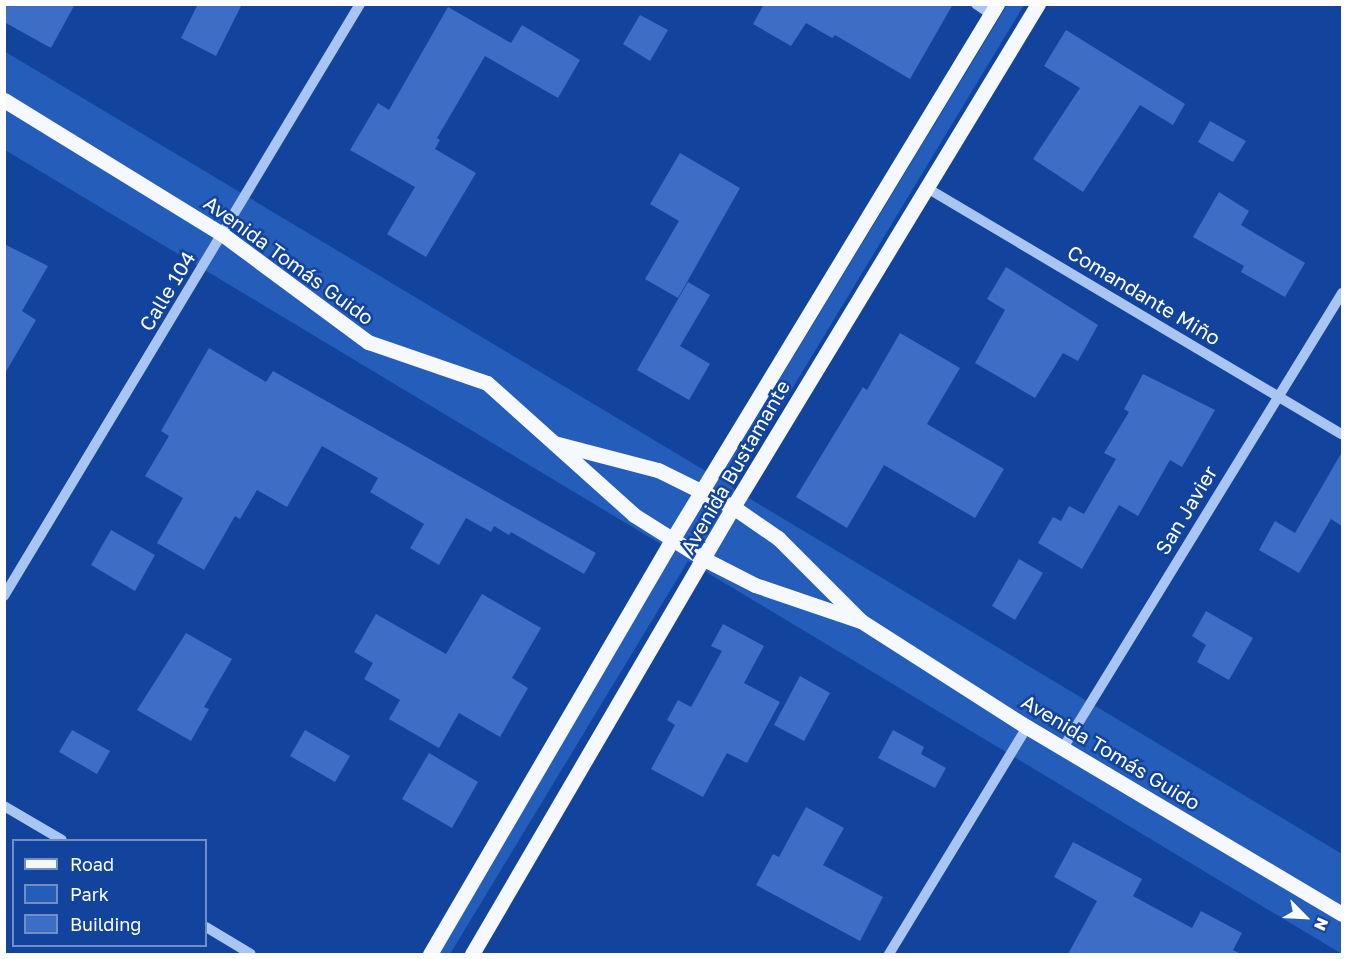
<!DOCTYPE html>
<meta charset="utf-8">
<style>
body{margin:0}
#map{position:relative;width:1347px;height:959px;overflow:hidden;background:#12449d;font-family:"Golos Text",sans-serif}
div>[style]{position:absolute}
.green>*{inset:0;background:#255dbb}
.building>*{inset:0;background:#3b6ec4}
.minor>*{height:10px;margin:-5px;padding:0 5px;transform-origin:5px;border-radius:5px;background:#a8c5f4}
.major>*{height:15px;margin:-7.5px;padding:0 7.5px;transform-origin:7.5px;border-radius:7.5px;background:#f5f8ff}
span{translate:-50% -50%;white-space:nowrap;text-align:center;line-height:1.15;-webkit-text-stroke:5px #12449d;paint-order:stroke}
.street-label{font-size:20px;color:#fff}
.frame{position:absolute;inset:0;border:6px solid #fff;pointer-events:none}
.legend{position:absolute;left:12px;top:839px;width:195px;height:108px;box-sizing:border-box;background:#12449d;border:2px solid #718fc4;margin:0;padding:8px 10px;list-style:none;font-size:18px;color:#fff}
.legend li{display:flex;align-items:center;gap:12px;height:30px}
.legend b{width:30px;border:2px solid #718fc4}
.north{position:absolute;left:1275px;top:887px;width:60px;height:60px;-webkit-text-stroke:4px #12449d;paint-order:stroke;rotate:114deg;font-size:16px;font-weight:700;line-height:24px;text-align:center;color:#fff}
.north::after{content:'';display:block;margin:auto;width:21px;height:27px;background:#fff;clip-path:polygon(50% 0,100% 100%,50% 72%,0 100%)}
</style>
<div id="map">
<div class="green">
<div style="clip-path:polygon(1007px 5px,1024px 5px,732px 488px,1342px 854px,1342px 954px,688px 561px,450px 954px,431px 954px,674px 552px,5px 150px,4px 51px,719px 479px)"></div>
</div>
<div class="building">
<div style="clip-path:polygon(4px 4px,75px 4px,51px 48px,4px 22px)"></div>
<div style="clip-path:polygon(198px 4px,242px 4px,216px 56px,181px 38px)"></div>
<div style="clip-path:polygon(764px 4px,953px 4px,910px 79px,835px 35px,832px 38px,806px 23px,791px 46px,753px 24px)"></div>
<div style="clip-path:polygon(448px 7px,511px 43px,522px 25px,580px 60px,558px 98px,485px 56px,437px 138px,440px 140px,435px 149px,476px 173px,426px 257px,387px 234px,415px 187px,350px 150px,378px 103px,389px 110px)"></div>
<div style="clip-path:polygon(640px 15px,668px 30px,650px 61px,623px 44px)"></div>
<div style="clip-path:polygon(1066px 30px,1185px 104px,1173px 125px,1140px 105px,1083px 192px,1033px 159px,1080px 88px,1044px 66px)"></div>
<div style="clip-path:polygon(1210px 121px,1246px 141px,1233px 162px,1198px 142px)"></div>
<div style="clip-path:polygon(680px 153px,740px 188px,678px 298px,645px 279px,679px 221px,650px 204px)"></div>
<div style="clip-path:polygon(1219px 192px,1249px 211px,1241px 225px,1305px 263px,1285px 297px,1241px 272px,1244px 266px,1193px 237px)"></div>
<div style="clip-path:polygon(4px 244px,48px 266px,22px 311px,36px 320px,4px 375px)"></div>
<div style="clip-path:polygon(1006px 267px,1098px 325px,1078px 361px,1063px 353px,1035px 398px,975px 363px,1005px 310px,987px 299px)"></div>
<div style="clip-path:polygon(688px 282px,710px 295px,680px 346px,710px 364px,689px 400px,637px 370px)"></div>
<div style="clip-path:polygon(900px 333px,960px 368px,927px 424px,1004px 469px,975px 518px,884px 465px,847px 528px,796px 497px,863px 387px,867px 390px)"></div>
<div style="clip-path:polygon(209px 348px,266px 382px,273px 371px,596px 553px,584px 574px,511px 532px,509px 535px,494px 526px,491px 532px,466px 518px,439px 565px,410px 548px,424px 524px,370px 492px,378px 478px,322px 446px,287px 507px,257px 490px,240px 519px,235px 516px,204px 570px,157px 543px,183px 498px,145px 476px,169px 436px,161px 431px)"></div>
<div style="clip-path:polygon(1143px 374px,1215px 410px,1182px 467px,1170px 460px,1138px 516px,1119px 505px,1082px 569px,1038px 543px,1053px 517px,1061px 521px,1069px 506px,1084px 514px,1116px 459px,1104px 453px,1129px 412px,1124px 409px)"></div>
<div style="clip-path:polygon(1342px 452px,1342px 526px,1331px 519px,1299px 573px,1259px 550px,1275px 521px,1295px 533px)"></div>
<div style="clip-path:polygon(111px 530px,155px 555px,135px 591px,91px 565px)"></div>
<div style="clip-path:polygon(1019px 559px,1043px 573px,1015px 620px,992px 606px)"></div>
<div style="clip-path:polygon(482px 594px,541px 628px,512px 678px,528px 688px,500px 737px,459px 713px,439px 748px,389px 719px,400px 700px,364px 679px,373px 663px,354px 652px,376px 614px,446px 654px)"></div>
<div style="clip-path:polygon(1206px 611px,1253px 638px,1229px 680px,1197px 662px,1206px 645px,1192px 636px)"></div>
<div style="clip-path:polygon(723px 624px,764px 646px,744px 683px,780px 702px,747px 763px,727px 753px,703px 797px,651px 769px,675px 725px,667px 720px,678px 700px,691px 707px,722px 651px,711px 646px)"></div>
<div style="clip-path:polygon(186px 633px,232px 659px,204px 707px,209px 709px,191px 741px,137px 710px)"></div>
<div style="clip-path:polygon(800px 676px,830px 693px,804px 741px,774px 725px)"></div>
<div style="clip-path:polygon(72px 730px,110px 751px,97px 774px,59px 752px)"></div>
<div style="clip-path:polygon(305px 730px,350px 756px,335px 782px,290px 756px)"></div>
<div style="clip-path:polygon(893px 730px,924px 747px,921px 754px,946px 768px,935px 788px,878px 758px)"></div>
<div style="clip-path:polygon(429px 753px,478px 782px,452px 828px,402px 799px)"></div>
<div style="clip-path:polygon(806px 807px,844px 828px,823px 865px,883px 897px,860px 941px,756px 885px,773px 854px,779px 857px)"></div>
<div style="clip-path:polygon(1073px 842px,1142px 879px,1133px 896px,1192px 928px,1201px 911px,1242px 933px,1233px 950px,1241px 954px,1068px 954px,1097px 901px,1054px 877px)"></div>
</div>
<div class="minor">
<div style="left:976px;top:4px;width:18px;rotate:34deg"></div>
<div style="left:927px;top:188px;width:482px;rotate:30.7deg"></div>
<div style="left:4px;top:596px;width:691px;rotate:-58.98deg"></div>
<div style="left:1063px;top:748px;width:534px;rotate:-58.48deg"></div>
<div style="left:4px;top:806px;width:67px;rotate:30.4deg"></div>
<div style="left:206px;top:927px;width:52px;rotate:31deg"></div>
<div style="left:889px;top:954px;width:266px;rotate:-58.7deg"></div>
</div>
<div class="major">
<div style="left:4px;top:100px;width:256px;rotate:31.6deg"></div>
<div style="left:222px;top:234px;width:182px;rotate:36.5deg"></div>
<div style="left:368px;top:342px;width:126px;rotate:19deg"></div>
<div style="left:487px;top:383px;width:198px;rotate:41.9deg"></div>
<div style="left:634px;top:515px;width:83px;rotate:32.2deg"></div>
<div style="left:704px;top:559px;width:57px;rotate:27deg"></div>
<div style="left:755px;top:585px;width:112px;rotate:18.8deg"></div>
<div style="left:554px;top:443px;width:107px;rotate:14.6deg"></div>
<div style="left:658px;top:470px;width:84px;rotate:26.3deg"></div>
<div style="left:733px;top:507px;width:55px;rotate:34.6deg"></div>
<div style="left:778px;top:538px;width:117px;rotate:45deg"></div>
<div style="left:861px;top:621px;width:197px;rotate:32.6deg"></div>
<div style="left:1027px;top:727px;width:366px;rotate:30.7deg"></div>
<div style="left:430px;top:954px;width:480px;rotate:-59.7deg"></div>
<div style="left:672px;top:540px;width:627px;rotate:-58.77deg"></div>
<div style="left:472px;top:954px;width:518px;rotate:-59.72deg"></div>
<div style="left:733px;top:507px;width:588px;rotate:-58.77deg"></div>
</div>
<div class="street-label">
<span style="left:289px;top:260px;rotate:36deg">Avenida Tomás Guido</span>
<span style="left:167px;top:291px;rotate:-59deg">Calle 104</span>
<span style="left:1144px;top:295px;rotate:31deg">Comandante Miño</span>
<span style="left:735px;top:467px;rotate:-60deg">Avenida Bustamante</span>
<span style="left:1186px;top:510px;rotate:-59deg">San Javier</span>
<span style="left:1111px;top:752px;rotate:31deg">Avenida Tomás Guido</span>
</div>
<div class="frame"></div>
<ul class="legend">
<li><b style="height:8px;background:#f5f8ff"></b>Road</li>
<li><b style="height:16px;background:#255dbb"></b>Park</li>
<li><b style="height:16px;background:#3b6ec4"></b>Building</li>
</ul>
<div class="north">N</div>
</div>
